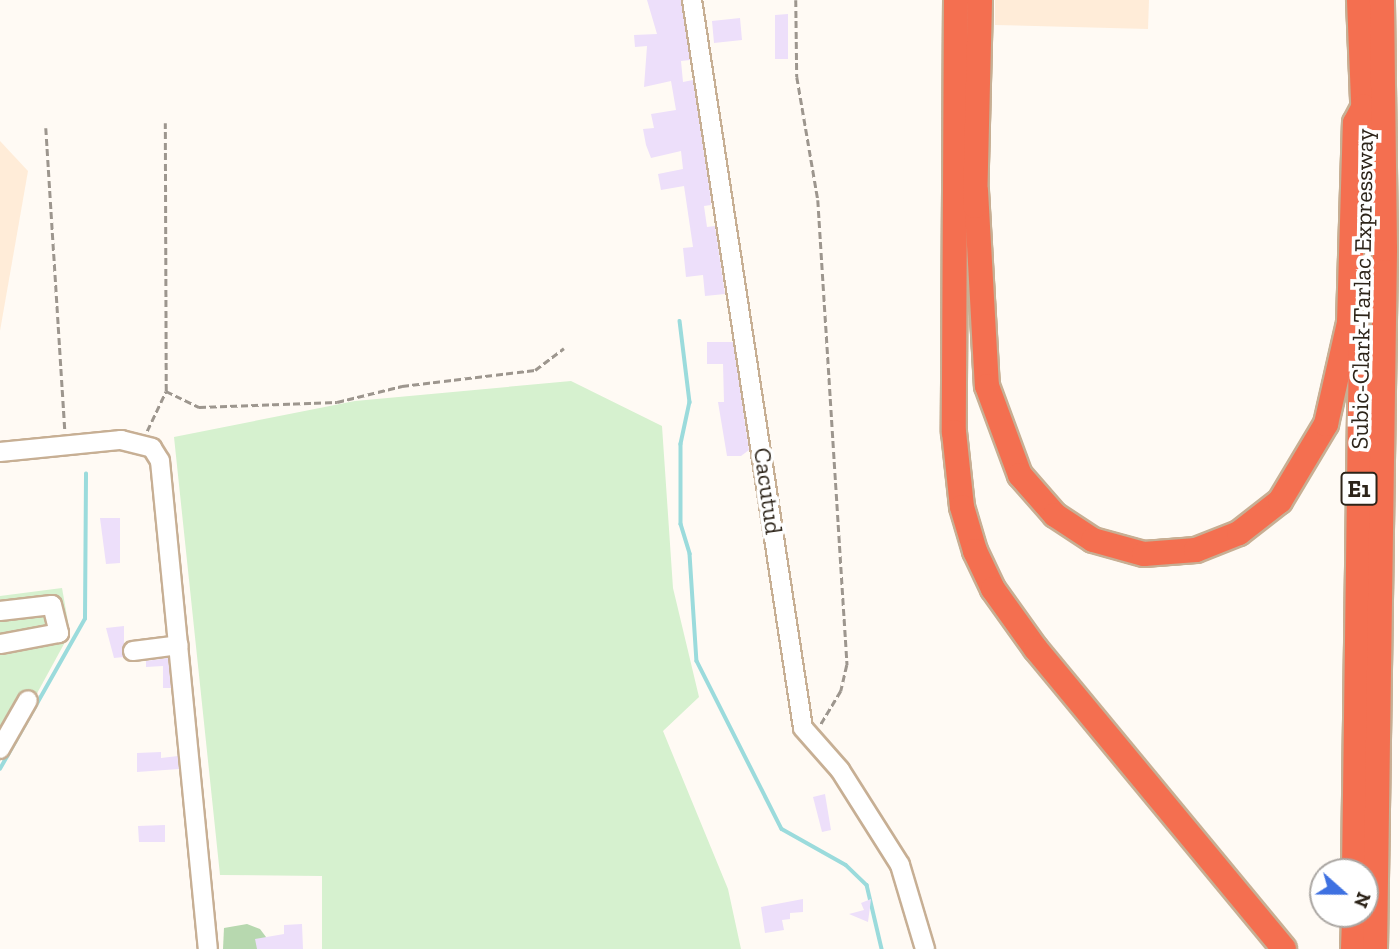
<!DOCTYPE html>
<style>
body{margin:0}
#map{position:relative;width:1400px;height:949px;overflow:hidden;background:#fffaf4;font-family:"Zilla Slab",serif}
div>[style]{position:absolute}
.built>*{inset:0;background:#ffecd8}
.green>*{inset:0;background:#d6f1cf}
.forest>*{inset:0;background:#b7d8af}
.stream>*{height:3.5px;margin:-1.75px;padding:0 1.75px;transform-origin:1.75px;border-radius:1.75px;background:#9bdbdc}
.building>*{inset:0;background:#eddffa}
.path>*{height:2.5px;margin-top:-1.25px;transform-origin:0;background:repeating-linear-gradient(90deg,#9d968e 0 7px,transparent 0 10.5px)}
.roads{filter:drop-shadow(2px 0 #c7af94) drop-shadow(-2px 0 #c7af94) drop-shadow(0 2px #c7af94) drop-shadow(0 -2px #c7af94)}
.minor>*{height:18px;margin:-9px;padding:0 9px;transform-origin:9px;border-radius:9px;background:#fff}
.highway>*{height:24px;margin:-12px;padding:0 12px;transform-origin:12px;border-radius:12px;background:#f46f50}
span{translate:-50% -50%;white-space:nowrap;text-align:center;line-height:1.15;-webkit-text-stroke:7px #fff;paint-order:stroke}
.shield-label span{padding:2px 5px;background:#fff;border:2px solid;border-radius:5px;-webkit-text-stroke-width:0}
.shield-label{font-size:23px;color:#2d2419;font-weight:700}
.street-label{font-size:24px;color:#2d2419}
.north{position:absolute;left:1309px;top:858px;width:70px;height:70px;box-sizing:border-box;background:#fff;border:2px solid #aba7a3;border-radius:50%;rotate:111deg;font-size:19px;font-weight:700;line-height:28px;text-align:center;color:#2d2419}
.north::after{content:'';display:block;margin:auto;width:24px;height:32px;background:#3e71e1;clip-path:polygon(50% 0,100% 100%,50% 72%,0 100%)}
</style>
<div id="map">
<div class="built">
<div style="clip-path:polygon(995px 0,1149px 0,1148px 29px,995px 25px)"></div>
<div style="clip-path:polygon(0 141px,28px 171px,0 331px)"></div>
</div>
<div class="green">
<div style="clip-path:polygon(571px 381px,662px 426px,673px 588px,699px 697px,663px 731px,728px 889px,741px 949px,322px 949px,322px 876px,220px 875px,174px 437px,355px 401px)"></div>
<div style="clip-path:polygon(62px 588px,70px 633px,0 761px,0 596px)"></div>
</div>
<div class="forest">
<div style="clip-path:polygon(247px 924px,260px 929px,275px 949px,223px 949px,224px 928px)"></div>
</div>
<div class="stream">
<div style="left:680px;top:321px;width:82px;rotate:83deg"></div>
<div style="left:690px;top:402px;width:43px;rotate:102.1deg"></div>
<div style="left:681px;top:444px;width:80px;rotate:90deg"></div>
<div style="left:681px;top:524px;width:31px;rotate:73deg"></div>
<div style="left:690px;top:554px;width:107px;rotate:86.3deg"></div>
<div style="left:697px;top:661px;width:188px;rotate:63.2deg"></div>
<div style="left:782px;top:829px;width:73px;rotate:29.4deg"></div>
<div style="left:846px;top:865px;width:29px;rotate:44deg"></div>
<div style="left:867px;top:885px;width:66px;rotate:76.8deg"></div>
<div style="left:0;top:769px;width:172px;rotate:-60.5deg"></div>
<div style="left:85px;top:619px;width:145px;rotate:-89.6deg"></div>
</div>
<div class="building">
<div style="clip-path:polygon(647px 0,681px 0,690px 60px,681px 61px,683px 82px,693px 80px,710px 193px,711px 205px,704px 206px,707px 227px,715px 226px,725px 294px,705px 296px,703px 275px,686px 277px,683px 248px,693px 247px,684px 186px,661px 190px,658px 174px,683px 169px,681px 151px,651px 158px,646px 145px,643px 129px,654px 128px,651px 114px,676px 110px,671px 81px,644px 87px,647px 46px,635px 47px,634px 35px,657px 34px)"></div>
<div style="clip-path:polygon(788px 14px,788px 59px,775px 59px,775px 15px)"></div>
<div style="clip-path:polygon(740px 18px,742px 40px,714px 43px,712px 21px)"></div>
<div style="clip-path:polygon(707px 342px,733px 342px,749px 450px,741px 456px,727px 456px,718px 402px,724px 402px,723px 364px,707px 364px)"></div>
<div style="clip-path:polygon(100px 518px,120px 518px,120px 563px,106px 564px)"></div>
<div style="clip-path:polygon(124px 626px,124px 657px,114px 658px,106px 628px)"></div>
<div style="clip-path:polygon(168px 658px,171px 688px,163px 688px,163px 666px,146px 667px,146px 661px)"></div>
<div style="clip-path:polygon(161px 752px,161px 758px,178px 756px,179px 769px,137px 772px,137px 753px)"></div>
<div style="clip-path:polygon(825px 794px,831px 830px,822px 832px,813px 797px)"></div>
<div style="clip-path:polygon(165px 825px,165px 842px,139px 842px,138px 826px)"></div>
<div style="clip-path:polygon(803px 899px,803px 912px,790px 913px,790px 919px,782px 920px,784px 930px,765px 933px,761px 907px)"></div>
<div style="clip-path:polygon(871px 899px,868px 922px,849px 914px,864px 910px,861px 903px)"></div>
<div style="clip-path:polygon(302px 924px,303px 949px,257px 949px,255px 939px,284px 934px,284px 925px)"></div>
</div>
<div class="path">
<div style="left:796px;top:0;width:77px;rotate:89.3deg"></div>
<div style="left:797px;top:77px;width:125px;rotate:80.3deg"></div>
<div style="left:818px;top:200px;width:466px;rotate:86.4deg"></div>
<div style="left:847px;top:665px;width:27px;rotate:103deg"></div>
<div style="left:841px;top:691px;width:41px;rotate:121deg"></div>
<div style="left:46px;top:128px;width:304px;rotate:86.4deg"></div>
<div style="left:166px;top:391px;width:37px;rotate:26deg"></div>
<div style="left:199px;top:407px;width:138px;rotate:-2.1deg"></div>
<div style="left:337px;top:402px;width:67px;rotate:-13.8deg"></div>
<div style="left:402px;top:386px;width:134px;rotate:-6.9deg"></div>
<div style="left:535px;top:370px;width:36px;rotate:-37deg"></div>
<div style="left:147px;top:431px;width:44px;rotate:-64.6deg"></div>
<div style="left:166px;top:391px;width:268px;rotate:-90.2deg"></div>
</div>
<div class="roads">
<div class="minor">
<div style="left:692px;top:0;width:736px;rotate:81.33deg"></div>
<div style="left:803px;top:728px;width:56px;rotate:48.6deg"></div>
<div style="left:840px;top:770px;width:112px;rotate:57.7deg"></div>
<div style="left:900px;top:865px;width:88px;rotate:73.4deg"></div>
<div style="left:0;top:452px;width:122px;rotate:-5.7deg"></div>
<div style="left:121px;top:440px;width:32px;rotate:14deg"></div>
<div style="left:152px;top:448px;width:15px;rotate:58deg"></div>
<div style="left:160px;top:461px;width:490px;rotate:84.4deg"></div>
<div style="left:0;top:611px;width:52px;rotate:-6.6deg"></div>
<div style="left:52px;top:605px;width:29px;rotate:76deg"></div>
<div style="left:59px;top:633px;width:60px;rotate:169.4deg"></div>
<div style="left:133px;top:651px;width:46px;rotate:-7.4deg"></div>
<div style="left:0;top:749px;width:56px;rotate:-60.3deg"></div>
</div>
<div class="highway">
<div style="left:956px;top:0;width:432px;rotate:90.3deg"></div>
<div style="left:954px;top:432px;width:75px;rotate:83.9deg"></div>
<div style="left:962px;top:507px;width:46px;rotate:73.5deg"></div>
<div style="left:975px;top:551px;width:42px;rotate:64.7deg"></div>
<div style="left:993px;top:589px;width:74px;rotate:54.4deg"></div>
<div style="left:1036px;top:649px;width:389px;rotate:50.4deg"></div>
<div style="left:1359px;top:0;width:122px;rotate:87.7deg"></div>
<div style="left:976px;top:191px;width:195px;rotate:86.8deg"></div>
<div style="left:987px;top:386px;width:95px;rotate:69.7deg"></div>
<div style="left:1020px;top:475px;width:53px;rotate:48.8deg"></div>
<div style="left:1055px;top:515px;width:45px;rotate:33.3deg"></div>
<div style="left:1093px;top:540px;width:53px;rotate:15.4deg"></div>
<div style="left:1144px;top:554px;width:52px;rotate:-4.4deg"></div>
<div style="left:1196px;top:550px;width:46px;rotate:-21.6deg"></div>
<div style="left:1239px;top:533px;width:52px;rotate:-38deg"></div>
<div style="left:1280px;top:501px;width:90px;rotate:-59.1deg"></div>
<div style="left:1326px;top:424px;width:104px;rotate:-77.2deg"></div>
<div style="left:1349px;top:323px;width:200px;rotate:-88.3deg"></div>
<div style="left:1355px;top:123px;width:19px;rotate:-62deg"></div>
<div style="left:975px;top:206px;width:206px;rotate:-88.6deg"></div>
<div style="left:1354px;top:872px;width:538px;rotate:-89.25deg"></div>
<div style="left:1353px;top:949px;width:35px;rotate:-88deg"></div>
<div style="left:1375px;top:949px;width:700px;rotate:-89.18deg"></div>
<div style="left:1385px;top:249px;width:249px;rotate:-90.7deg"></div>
</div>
</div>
<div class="shield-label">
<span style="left:1359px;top:489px">E1</span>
</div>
<div class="street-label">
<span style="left:1362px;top:289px;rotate:-89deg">Subic-Clark-Tarlac Expressway</span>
<span style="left:768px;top:491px;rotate:82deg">Cacutud</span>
</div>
<div class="north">N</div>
</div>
